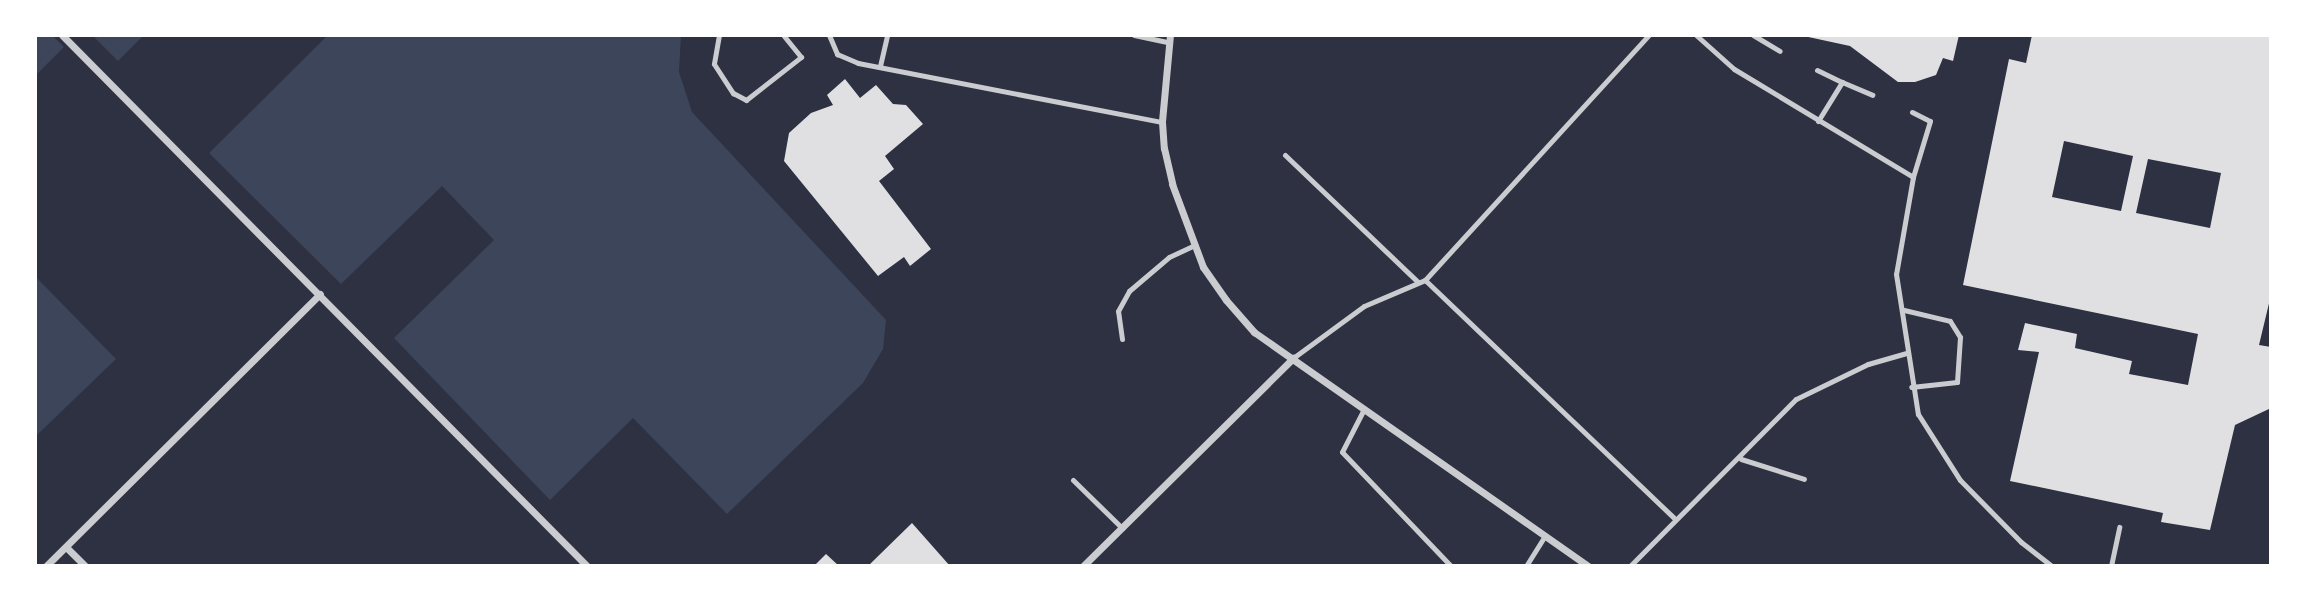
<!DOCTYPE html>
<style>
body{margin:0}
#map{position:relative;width:2306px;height:601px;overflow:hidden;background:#2d3142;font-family:Commissioner,sans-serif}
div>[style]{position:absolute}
.green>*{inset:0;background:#3c4559}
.building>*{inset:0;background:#e0e0e3}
.service>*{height:5px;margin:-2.5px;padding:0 2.5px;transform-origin:2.5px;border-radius:2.5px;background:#caccd0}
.minor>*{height:7px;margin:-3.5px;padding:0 3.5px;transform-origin:3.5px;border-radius:3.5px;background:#caccd0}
span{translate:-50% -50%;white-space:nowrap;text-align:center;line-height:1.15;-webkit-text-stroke:7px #fff;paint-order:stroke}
.frame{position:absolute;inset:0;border:37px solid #fff;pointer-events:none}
</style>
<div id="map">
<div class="green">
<div style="clip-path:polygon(35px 35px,52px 35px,64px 47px,35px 76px)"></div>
<div style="clip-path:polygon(92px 35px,144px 35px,118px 61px)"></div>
<div style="clip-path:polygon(328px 35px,681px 35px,679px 72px,692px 112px,886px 320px,883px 349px,863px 383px,727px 514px,633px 418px,550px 500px,394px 338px,494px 240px,442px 186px,341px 284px,209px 153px)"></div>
<div style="clip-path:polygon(35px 276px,116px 359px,35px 437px)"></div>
</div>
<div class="building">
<div style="clip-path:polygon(1799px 35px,1959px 35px,1953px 61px,1943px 58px,1936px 75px,1915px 82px,1898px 82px,1850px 46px)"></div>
<div style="clip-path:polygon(evenodd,2032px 35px,2271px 35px,2271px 295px,2259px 345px,2271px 347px,2271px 408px,2235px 425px,2210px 530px,2161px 522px,2163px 513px,2010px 481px,2039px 352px,2018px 350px,2025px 323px,2077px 334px,2075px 348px,2132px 361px,2129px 374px,2188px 385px,2198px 334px,1963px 285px,2009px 59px,2026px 63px,2032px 35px,2064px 141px,2133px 156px,2121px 211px,2052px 197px,2064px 141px,2032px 35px,2148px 159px,2221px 173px,2210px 228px,2136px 213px,2148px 159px)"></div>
<div style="clip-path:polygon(845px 79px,860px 98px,876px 85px,893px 104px,906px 105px,923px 124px,885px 156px,894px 169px,879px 181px,931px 249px,910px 266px,904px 257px,878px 276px,784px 161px,789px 133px,811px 113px,833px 105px,827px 95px)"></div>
<div style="clip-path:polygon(912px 523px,950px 566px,868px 566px)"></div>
<div style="clip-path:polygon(826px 554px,839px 566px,814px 566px)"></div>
</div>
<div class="service">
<div style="left:719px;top:35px;width:29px;rotate:100deg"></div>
<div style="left:714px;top:64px;width:35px;rotate:57deg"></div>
<div style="left:733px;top:93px;width:15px;rotate:28deg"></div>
<div style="left:746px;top:100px;width:70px;rotate:-38deg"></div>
<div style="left:801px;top:57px;width:28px;rotate:-129deg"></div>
<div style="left:829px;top:35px;width:21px;rotate:67deg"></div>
<div style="left:837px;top:54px;width:23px;rotate:23deg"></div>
<div style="left:858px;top:63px;width:310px;rotate:11deg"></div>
<div style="left:1134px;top:35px;width:35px;rotate:12deg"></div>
<div style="left:1696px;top:35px;width:51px;rotate:41.8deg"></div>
<div style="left:1734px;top:69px;width:209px;rotate:31.1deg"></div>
<div style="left:1913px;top:177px;width:98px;rotate:99.9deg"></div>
<div style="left:1896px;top:274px;width:142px;rotate:81.1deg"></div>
<div style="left:1918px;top:414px;width:78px;rotate:57.5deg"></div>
<div style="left:1960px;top:480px;width:87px;rotate:45.5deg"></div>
<div style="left:2021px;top:542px;width:39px;rotate:38deg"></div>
<div style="left:1753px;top:35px;width:31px;rotate:31deg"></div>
<div style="left:880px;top:66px;width:32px;rotate:-77deg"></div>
<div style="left:1817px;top:70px;width:28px;rotate:26deg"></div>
<div style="left:1912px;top:112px;width:20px;rotate:27deg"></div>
<div style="left:1930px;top:121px;width:59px;rotate:106.9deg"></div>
<div style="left:1818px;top:121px;width:46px;rotate:-58.4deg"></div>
<div style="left:1842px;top:82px;width:33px;rotate:23deg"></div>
<div style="left:1285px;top:155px;width:184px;rotate:43.7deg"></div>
<div style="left:1425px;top:280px;width:344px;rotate:43.7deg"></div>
<div style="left:1904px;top:310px;width:47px;rotate:13.4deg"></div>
<div style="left:1950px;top:321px;width:19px;rotate:58deg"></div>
<div style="left:1960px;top:337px;width:45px;rotate:93.8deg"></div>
<div style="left:1957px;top:382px;width:46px;rotate:173.8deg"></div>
<div style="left:1122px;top:339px;width:28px;rotate:-98deg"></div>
<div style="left:1118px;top:311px;width:23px;rotate:-61deg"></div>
<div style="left:1129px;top:291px;width:52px;rotate:-40.4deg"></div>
<div style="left:1169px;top:257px;width:29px;rotate:-25deg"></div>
<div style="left:1293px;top:358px;width:88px;rotate:-36.2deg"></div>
<div style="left:1364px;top:306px;width:66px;rotate:-23.1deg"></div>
<div style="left:1425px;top:280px;width:332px;rotate:-47.6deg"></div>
<div style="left:1364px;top:409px;width:48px;rotate:117.1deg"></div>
<div style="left:1342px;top:452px;width:158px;rotate:46.3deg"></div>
<div style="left:1741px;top:459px;width:66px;rotate:17.6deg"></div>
<div style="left:1073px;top:480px;width:69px;rotate:44.4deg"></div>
<div style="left:1526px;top:566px;width:36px;rotate:-58deg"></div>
<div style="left:1630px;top:566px;width:235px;rotate:-45.2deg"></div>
<div style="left:1796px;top:399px;width:80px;rotate:-25.9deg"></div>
<div style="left:1868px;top:364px;width:40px;rotate:-16deg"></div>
<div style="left:2111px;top:566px;width:40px;rotate:-78deg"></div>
</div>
<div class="minor">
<div style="left:62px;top:35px;width:747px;rotate:45.33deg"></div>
<div style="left:1170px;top:35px;width:87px;rotate:95.3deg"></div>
<div style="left:1162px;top:122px;width:26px;rotate:86deg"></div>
<div style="left:1164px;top:148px;width:37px;rotate:77deg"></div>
<div style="left:1172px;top:184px;width:89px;rotate:69.5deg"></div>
<div style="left:1203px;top:267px;width:40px;rotate:55.1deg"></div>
<div style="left:1226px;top:300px;width:43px;rotate:48.8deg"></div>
<div style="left:1254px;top:332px;width:408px;rotate:35deg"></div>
<div style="left:66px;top:547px;width:27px;rotate:45deg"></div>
<div style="left:46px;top:566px;width:386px;rotate:-44.8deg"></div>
<div style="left:1083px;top:566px;width:296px;rotate:-44.7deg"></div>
</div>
<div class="frame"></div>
</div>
